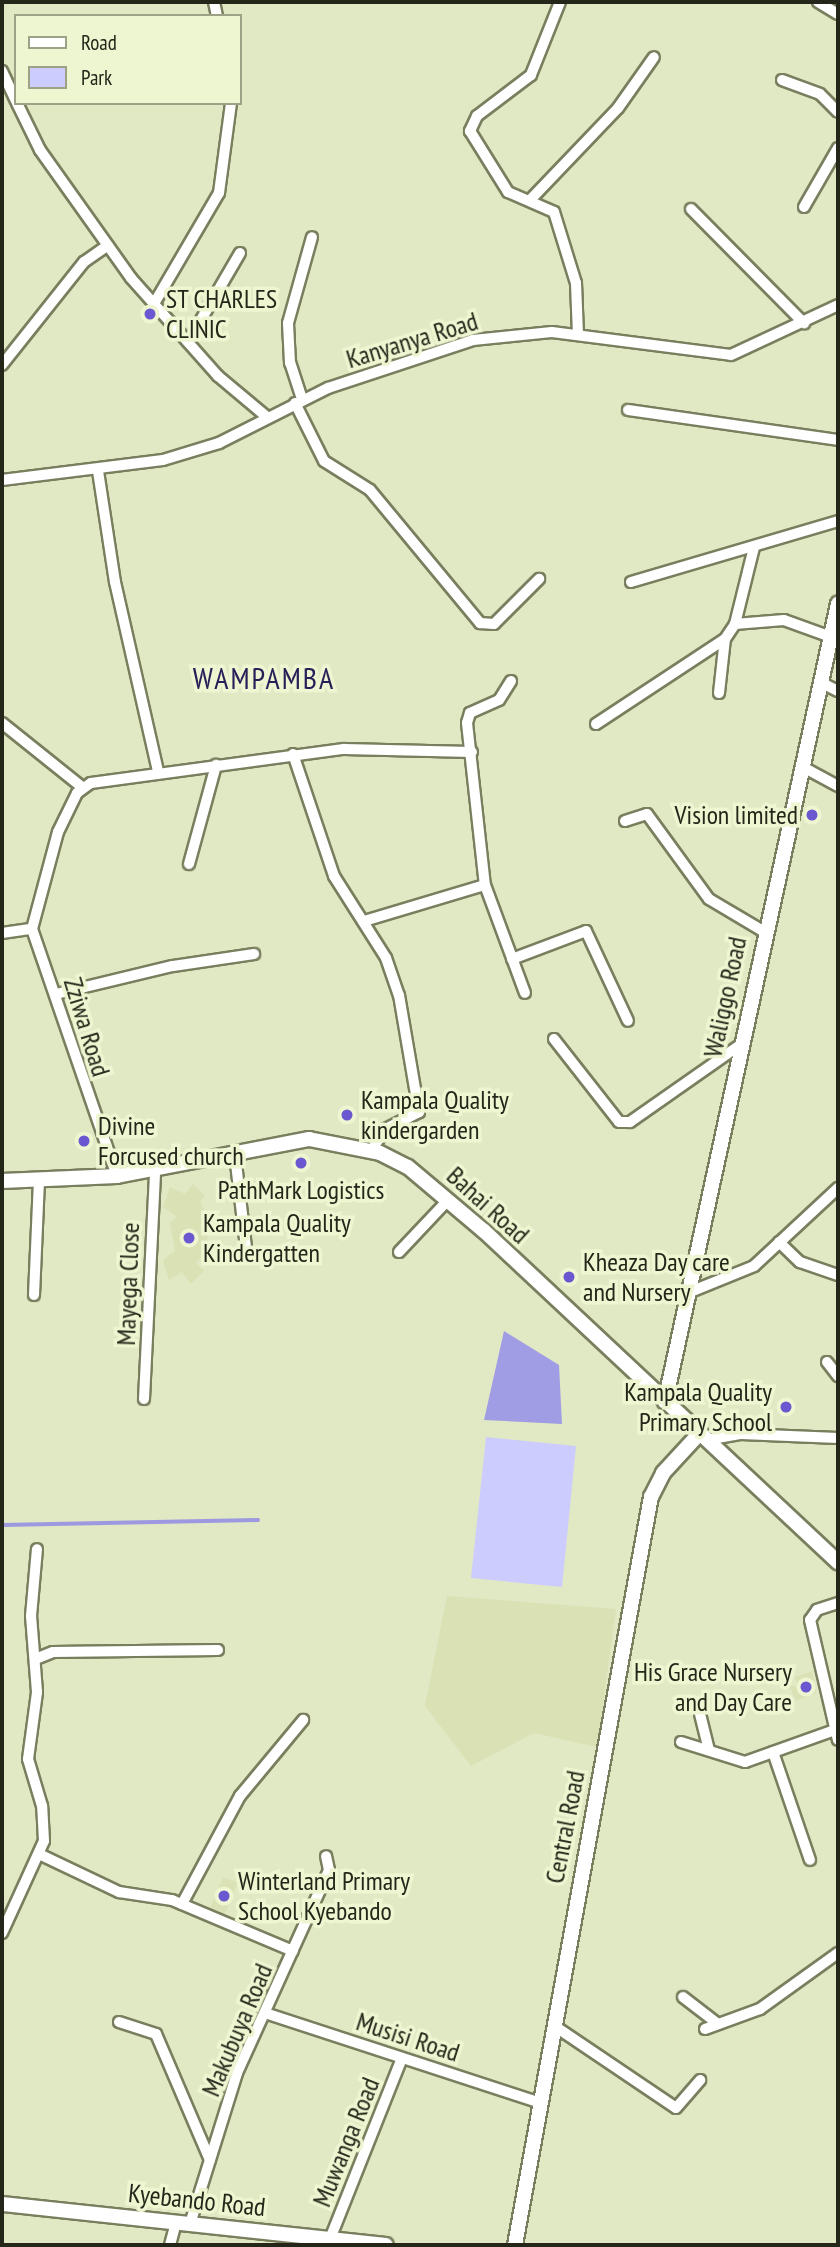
<!DOCTYPE html>
<style>
body{margin:0}
#map{position:relative;width:840px;height:2247px;overflow:hidden;background:#e1e8c4;font-family:"PT Sans Narrow",sans-serif}
div>[style]{position:absolute}
.built>*{inset:0;background:#d9e1b5}
.green>*{inset:0;background:#cdccfe}
.forest>*{inset:0;background:#a19de4}
.stream>*{height:3.5px;margin:-1.75px;padding:0 1.75px;transform-origin:1.75px;border-radius:1.75px;background:#9d99e0}
.roads{filter:drop-shadow(2px 0 #797f5e) drop-shadow(-2px 0 #797f5e) drop-shadow(0 2px #797f5e) drop-shadow(0 -2px #797f5e)}
.street>*{height:10px;margin:-5px;padding:0 5px;transform-origin:5px;border-radius:5px;background:#fff}
.secondary>*{height:14px;margin:-7px;padding:0 7px;transform-origin:7px;border-radius:7px;background:#fff}
.dots>*{width:19px;height:19px;translate:-50% -50%;box-sizing:border-box;border:4px solid #eef5d1;border-radius:50%}
span{translate:-50% -50%;white-space:nowrap;text-align:center;line-height:1.15;-webkit-text-stroke:7px #eef5d1;paint-order:stroke}
.poi-label{font-size:26px;color:#232618}
.left{translate:0 -50%;text-align:left}
.right{translate:-100% -50%;text-align:right}
.street-label{font-size:26px;color:#232618}
.quarter-label{font-size:30px;color:#281e58;letter-spacing:2px}
.frame{position:absolute;inset:0;border:4px solid #232618;pointer-events:none}
.legend{position:absolute;left:14px;top:14px;width:228px;height:91px;box-sizing:border-box;background:#eef5d1;border:2px solid #9da287;margin:0;padding:9px 12px;list-style:none;font-size:21px;color:#232618}
.legend li{display:flex;align-items:center;gap:14px;height:35px}
.legend b{width:35px;border:2px solid #9da287}
</style>
<div id="map">
<div class="built">
<div style="clip-path:polygon(193px 1184px,205px 1196px,200px 1201px,207px 1217px,201px 1219px,208px 1230px,206px 1253px,196px 1263px,204px 1271px,191px 1284px,182px 1272px,169px 1280px,163px 1260px,175px 1251px,170px 1222px,177px 1217px,163px 1207px,170px 1187px,185px 1194px)"></div>
<div style="clip-path:polygon(447px 1596px,616px 1609px,597px 1747px,534px 1733px,471px 1766px,425px 1706px)"></div>
<div style="clip-path:polygon(812px 1671px,816px 1693px,796px 1701px,789px 1685px,799px 1688px,795px 1677px)"></div>
<div style="clip-path:polygon(223px 1877px,237px 1883px,225px 1914px,210px 1909px)"></div>
</div>
<div class="green">
<div style="clip-path:polygon(486px 1437px,576px 1446px,562px 1587px,471px 1578px)"></div>
</div>
<div class="forest">
<div style="clip-path:polygon(504px 1331px,559px 1365px,562px 1424px,484px 1420px)"></div>
</div>
<div class="stream">
<div style="left:2px;top:1525px;width:256px;rotate:-1.1deg"></div>
</div>
<div class="roads">
<div class="street">
<div style="left:214px;top:2px;width:14px;rotate:78deg"></div>
<div style="left:560px;top:2px;width:79px;rotate:111.7deg"></div>
<div style="left:531px;top:75px;width:68px;rotate:142.8deg"></div>
<div style="left:477px;top:116px;width:17px;rotate:115deg"></div>
<div style="left:470px;top:131px;width:72px;rotate:58.1deg"></div>
<div style="left:508px;top:192px;width:50px;rotate:23.5deg"></div>
<div style="left:554px;top:212px;width:74px;rotate:72.8deg"></div>
<div style="left:576px;top:283px;width:51px;rotate:87.8deg"></div>
<div style="left:818px;top:2px;width:23px;rotate:31deg"></div>
<div style="left:2px;top:71px;width:33px;rotate:65deg"></div>
<div style="left:782px;top:80px;width:40px;rotate:20.2deg"></div>
<div style="left:820px;top:94px;width:25px;rotate:45deg"></div>
<div style="left:17px;top:103px;width:52px;rotate:63.9deg"></div>
<div style="left:40px;top:150px;width:157px;rotate:54.6deg"></div>
<div style="left:131px;top:278px;width:131px;rotate:48.4deg"></div>
<div style="left:218px;top:376px;width:64px;rotate:39.9deg"></div>
<div style="left:532px;top:198px;width:124px;rotate:-46.3deg"></div>
<div style="left:618px;top:108px;width:62px;rotate:-54.8deg"></div>
<div style="left:804px;top:207px;width:68px;rotate:-60deg"></div>
<div style="left:691px;top:209px;width:161px;rotate:45.3deg"></div>
<div style="left:155px;top:302px;width:126px;rotate:-59.6deg"></div>
<div style="left:219px;top:193px;width:91px;rotate:-82.4deg"></div>
<div style="left:188px;top:342px;width:103px;rotate:-59.7deg"></div>
<div style="left:2px;top:365px;width:132px;rotate:-51.5deg"></div>
<div style="left:84px;top:262px;width:29px;rotate:-35deg"></div>
<div style="left:302px;top:399px;width:38px;rotate:-108deg"></div>
<div style="left:290px;top:363px;width:40px;rotate:-92.9deg"></div>
<div style="left:288px;top:323px;width:89px;rotate:-74.4deg"></div>
<div style="left:295px;top:403px;width:65px;rotate:63.4deg"></div>
<div style="left:324px;top:461px;width:54px;rotate:32.2deg"></div>
<div style="left:370px;top:490px;width:173px;rotate:50.4deg"></div>
<div style="left:480px;top:623px;width:14px;rotate:4deg"></div>
<div style="left:494px;top:624px;width:64px;rotate:-45deg"></div>
<div style="left:628px;top:410px;width:212px;rotate:8.1deg"></div>
<div style="left:98px;top:471px;width:112px;rotate:81.3deg"></div>
<div style="left:115px;top:582px;width:195px;rotate:77.2deg"></div>
<div style="left:2px;top:480px;width:162px;rotate:-7.1deg"></div>
<div style="left:163px;top:460px;width:59px;rotate:-16.9deg"></div>
<div style="left:219px;top:443px;width:122px;rotate:-26.8deg"></div>
<div style="left:328px;top:388px;width:153px;rotate:-18.3deg"></div>
<div style="left:473px;top:340px;width:79px;rotate:-5.8deg"></div>
<div style="left:552px;top:332px;width:180px;rotate:7.3deg"></div>
<div style="left:731px;top:355px;width:118px;rotate:-25deg"></div>
<div style="left:631px;top:582px;width:216px;rotate:-16.4deg"></div>
<div style="left:735px;top:624px;width:49px;rotate:-4.7deg"></div>
<div style="left:784px;top:620px;width:50px;rotate:19.9deg"></div>
<div style="left:511px;top:681px;width:22px;rotate:122deg"></div>
<div style="left:499px;top:700px;width:32px;rotate:156deg"></div>
<div style="left:470px;top:713px;width:10px;rotate:107deg"></div>
<div style="left:467px;top:723px;width:163px;rotate:83.7deg"></div>
<div style="left:485px;top:885px;width:115px;rotate:69.7deg"></div>
<div style="left:820px;top:682px;width:20px;rotate:27deg"></div>
<div style="left:719px;top:693px;width:54px;rotate:-83.7deg"></div>
<div style="left:2px;top:723px;width:102px;rotate:38.7deg"></div>
<div style="left:596px;top:724px;width:154px;rotate:-33.4deg"></div>
<div style="left:725px;top:639px;width:18px;rotate:-56deg"></div>
<div style="left:735px;top:624px;width:79px;rotate:-76.1deg"></div>
<div style="left:293px;top:754px;width:129px;rotate:71.4deg"></div>
<div style="left:334px;top:876px;width:97px;rotate:57.6deg"></div>
<div style="left:386px;top:958px;width:39px;rotate:71deg"></div>
<div style="left:399px;top:995px;width:119px;rotate:80.3deg"></div>
<div style="left:419px;top:1112px;width:38px;rotate:153deg"></div>
<div style="left:385px;top:1129px;width:25px;rotate:122deg"></div>
<div style="left:801px;top:766px;width:42px;rotate:28.4deg"></div>
<div style="left:625px;top:821px;width:23px;rotate:-18deg"></div>
<div style="left:647px;top:814px;width:105px;rotate:53.9deg"></div>
<div style="left:709px;top:899px;width:63px;rotate:30.7deg"></div>
<div style="left:189px;top:864px;width:103px;rotate:-74.7deg"></div>
<div style="left:364px;top:921px;width:126px;rotate:-16.6deg"></div>
<div style="left:32px;top:929px;width:100px;rotate:-75deg"></div>
<div style="left:58px;top:832px;width:43px;rotate:-64deg"></div>
<div style="left:77px;top:793px;width:17px;rotate:-36deg"></div>
<div style="left:91px;top:783px;width:255px;rotate:-7.7deg"></div>
<div style="left:344px;top:749px;width:128px;rotate:1.3deg"></div>
<div style="left:32px;top:929px;width:261px;rotate:71deg"></div>
<div style="left:2px;top:933px;width:30px;rotate:-8deg"></div>
<div style="left:512px;top:959px;width:79px;rotate:-20.7deg"></div>
<div style="left:586px;top:931px;width:99px;rotate:65deg"></div>
<div style="left:56px;top:994px;width:120px;rotate:-13.5deg"></div>
<div style="left:173px;top:966px;width:82px;rotate:-8.4deg"></div>
<div style="left:554px;top:1039px;width:105px;rotate:51.9deg"></div>
<div style="left:619px;top:1122px;width:11px"></div>
<div style="left:630px;top:1122px;width:134px;rotate:-35deg"></div>
<div style="left:235px;top:1155px;width:93px;rotate:83.2deg"></div>
<div style="left:779px;top:1242px;width:29px;rotate:44deg"></div>
<div style="left:800px;top:1262px;width:40px;rotate:18.9deg"></div>
<div style="left:399px;top:1252px;width:70px;rotate:-46.7deg"></div>
<div style="left:690px;top:1292px;width:69px;rotate:-22.1deg"></div>
<div style="left:754px;top:1266px;width:115px;rotate:-42.9deg"></div>
<div style="left:34px;top:1295px;width:113px;rotate:-87.5deg"></div>
<div style="left:827px;top:1362px;width:18px;rotate:52deg"></div>
<div style="left:144px;top:1399px;width:228px;rotate:-87.2deg"></div>
<div style="left:706px;top:1440px;width:36px;rotate:-10deg"></div>
<div style="left:741px;top:1434px;width:97px;rotate:2.4deg"></div>
<div style="left:838px;top:1603px;width:22px;rotate:162deg"></div>
<div style="left:817px;top:1610px;width:12px;rotate:125deg"></div>
<div style="left:810px;top:1620px;width:123px;rotate:76.9deg"></div>
<div style="left:38px;top:1658px;width:16px;rotate:-22deg"></div>
<div style="left:53px;top:1652px;width:165px;rotate:-0.7deg"></div>
<div style="left:700px;top:1714px;width:36px;rotate:76deg"></div>
<div style="left:681px;top:1742px;width:67px;rotate:17.4deg"></div>
<div style="left:745px;top:1762px;width:96px;rotate:-19.6deg"></div>
<div style="left:773px;top:1752px;width:114px;rotate:71.1deg"></div>
<div style="left:39px;top:1854px;width:89px;rotate:25.4deg"></div>
<div style="left:119px;top:1892px;width:54px;rotate:8.6deg"></div>
<div style="left:172px;top:1900px;width:131px;rotate:22.9deg"></div>
<div style="left:182px;top:1904px;width:123px;rotate:-61.8deg"></div>
<div style="left:240px;top:1796px;width:99px;rotate:-50.3deg"></div>
<div style="left:2px;top:1933px;width:101px;rotate:-65.5deg"></div>
<div style="left:44px;top:1841px;width:35px;rotate:-93deg"></div>
<div style="left:42px;top:1806px;width:49px;rotate:-106.6deg"></div>
<div style="left:28px;top:1759px;width:68px;rotate:-82.3deg"></div>
<div style="left:37px;top:1692px;width:76px;rotate:-94.5deg"></div>
<div style="left:31px;top:1616px;width:67px;rotate:-84.9deg"></div>
<div style="left:683px;top:1997px;width:44px;rotate:37.6deg"></div>
<div style="left:265px;top:2013px;width:286px;rotate:18.1deg"></div>
<div style="left:119px;top:2022px;width:39px;rotate:18deg"></div>
<div style="left:156px;top:2034px;width:137px;rotate:66.8deg"></div>
<div style="left:553px;top:2025px;width:148px;rotate:34deg"></div>
<div style="left:676px;top:2108px;width:37px;rotate:-49deg"></div>
<div style="left:705px;top:2029px;width:59px;rotate:-20deg"></div>
<div style="left:760px;top:2009px;width:96px;rotate:-35.7deg"></div>
<div style="left:190px;top:2224px;width:158px;rotate:-72.7deg"></div>
<div style="left:237px;top:2073px;width:223px;rotate:-65.6deg"></div>
<div style="left:329px;top:1870px;width:14px;rotate:-102deg"></div>
<div style="left:330px;top:2239px;width:192px;rotate:-68.3deg"></div>
<div style="left:170px;top:2245px;width:24px;rotate:-75deg"></div>
</div>
<div class="secondary">
<div style="left:2px;top:1181px;width:115px;rotate:-2.5deg"></div>
<div style="left:117px;top:1176px;width:196px;rotate:-10.9deg"></div>
<div style="left:309px;top:1139px;width:72px;rotate:11.2deg"></div>
<div style="left:380px;top:1153px;width:31px;rotate:27deg"></div>
<div style="left:408px;top:1167px;width:99px;rotate:40.1deg"></div>
<div style="left:484px;top:1231px;width:485px;rotate:43.1deg"></div>
<div style="left:665px;top:1402px;width:817px;rotate:-77.77deg"></div>
<div style="left:2px;top:2204px;width:386px;rotate:6.1deg"></div>
<div style="left:515px;top:2245px;width:760px;rotate:-79.7deg"></div>
<div style="left:651px;top:1497px;width:27px;rotate:-63deg"></div>
<div style="left:663px;top:1473px;width:53px;rotate:-47.3deg"></div>
</div>
</div>
<div class="dots">
<div style="left:150px;top:314px;background:#6b58d1"></div>
<div style="left:812px;top:815px;background:#6b58d1"></div>
<div style="left:347px;top:1115px;background:#6b58d1"></div>
<div style="left:84px;top:1141px;background:#6b58d1"></div>
<div style="left:301px;top:1163px;background:#6b58d1"></div>
<div style="left:189px;top:1238px;background:#6b58d1"></div>
<div style="left:569px;top:1277px;background:#6b58d1"></div>
<div style="left:786px;top:1407px;background:#6b58d1"></div>
<div style="left:806px;top:1687px;background:#6b58d1"></div>
<div style="left:224px;top:1896px;background:#6b58d1"></div>
</div>
<div class="poi-label">
<span class="left" style="left:166px;top:314px">ST CHARLES<br>CLINIC</span>
<span class="right" style="left:798px;top:815px">Vision limited</span>
<span class="left" style="left:361px;top:1115px">Kampala Quality<br>kindergarden</span>
<span class="left" style="left:98px;top:1141px">Divine<br>Forcused church</span>
<span style="left:301px;top:1190px">PathMark Logistics</span>
<span class="left" style="left:203px;top:1238px">Kampala Quality<br>Kindergatten</span>
<span class="left" style="left:583px;top:1277px">Kheaza Day care<br>and Nursery</span>
<span class="right" style="left:772px;top:1407px">Kampala Quality<br>Primary School</span>
<span class="right" style="left:792px;top:1687px">His Grace Nursery<br>and Day Care</span>
<span class="left" style="left:238px;top:1896px">Winterland Primary<br>School Kyebando</span>
</div>
<div class="street-label">
<span style="left:412px;top:340px;rotate:-17deg">Kanyanya Road</span>
<span style="left:725px;top:997px;rotate:-78deg">Waliggo Road</span>
<span style="left:87px;top:1027px;rotate:73deg">Zziwa Road</span>
<span style="left:488px;top:1205px;rotate:42deg">Bahai Road</span>
<span style="left:128px;top:1284px;rotate:-88deg">Mayega Close</span>
<span style="left:565px;top:1827px;rotate:-79deg">Central Road</span>
<span style="left:237px;top:2030px;rotate:-67deg">Makubuya Road</span>
<span style="left:408px;top:2037px;rotate:18deg">Musisi Road</span>
<span style="left:346px;top:2142px;rotate:-68deg">Muwanga Road</span>
<span style="left:197px;top:2200px;rotate:6deg">Kyebando Road</span>
</div>
<div class="quarter-label">
<span style="left:264px;top:678px">WAMPAMBA</span>
</div>
<div class="frame"></div>
<ul class="legend">
<li><b style="height:9px;background:#fff"></b>Road</li>
<li><b style="height:19px;background:#cdccfe"></b>Park</li>
</ul>
</div>
